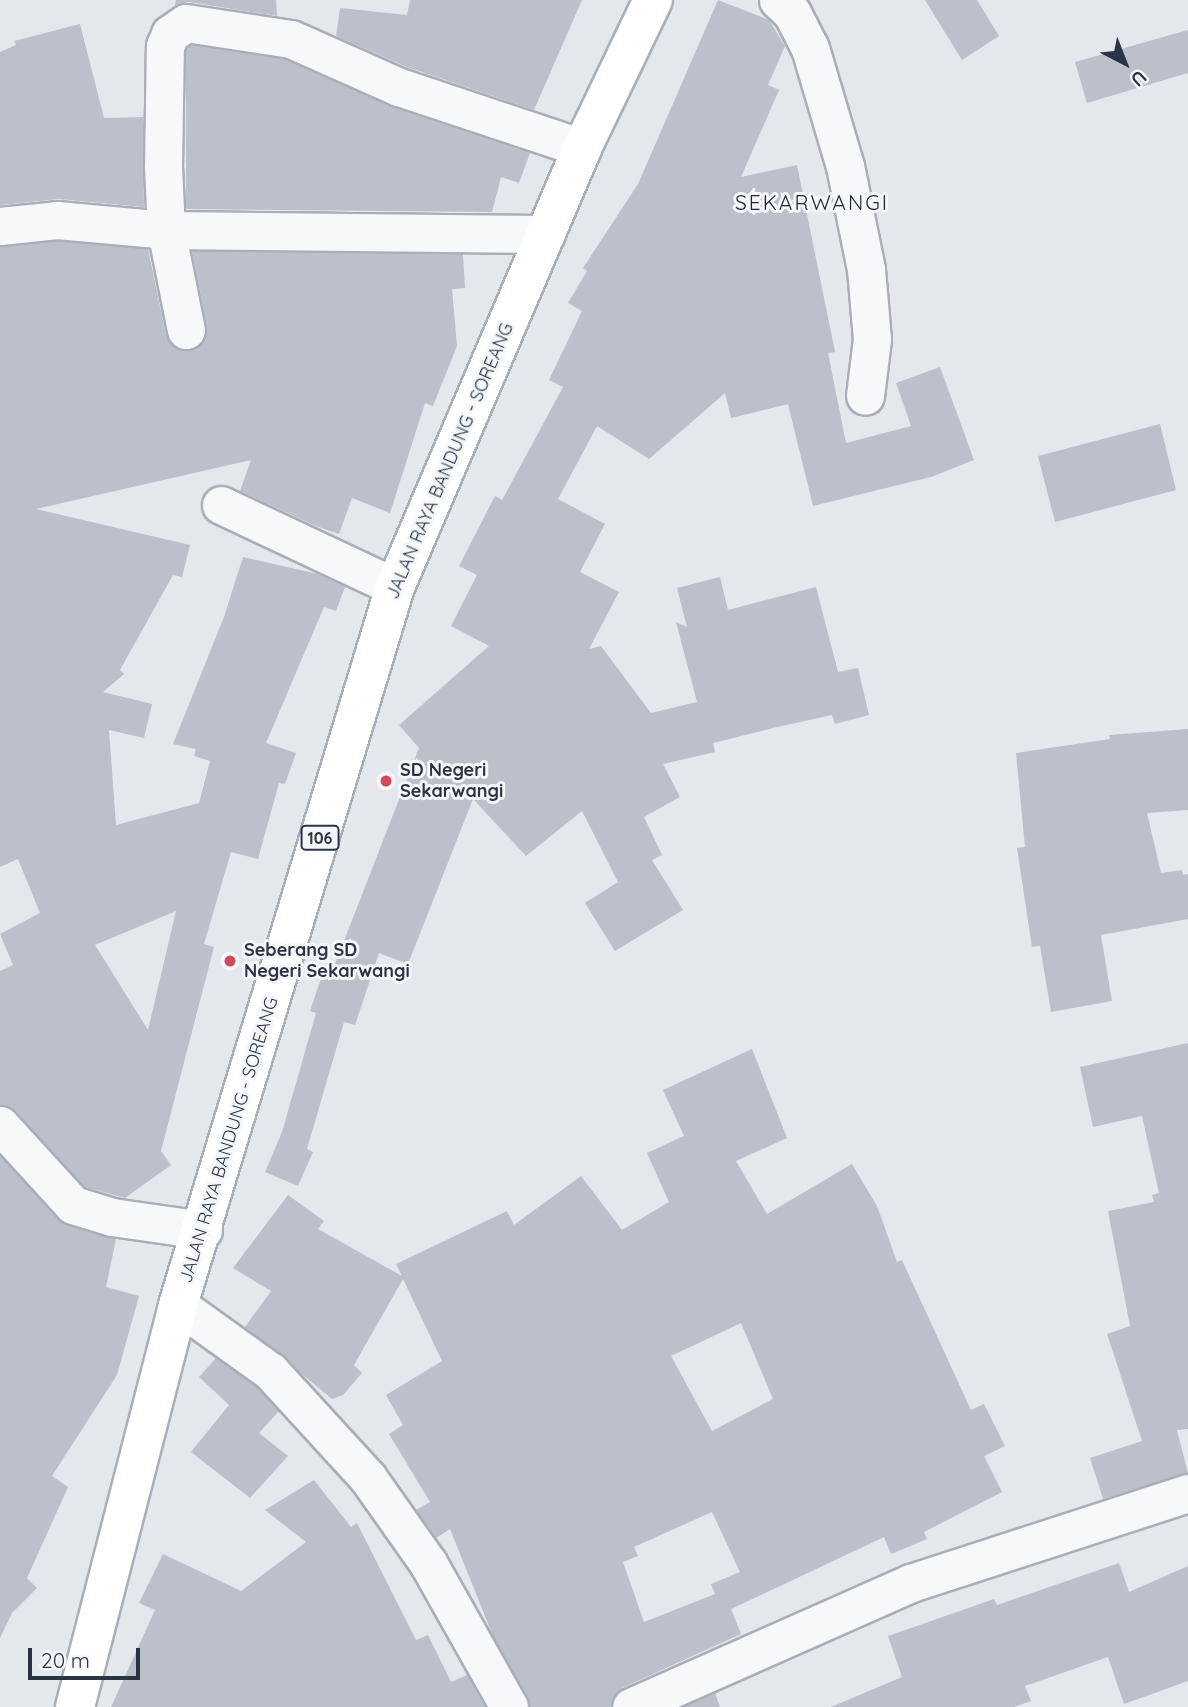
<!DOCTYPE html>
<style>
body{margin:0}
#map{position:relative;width:1188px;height:1707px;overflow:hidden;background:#e4e7ec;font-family:Quicksand,sans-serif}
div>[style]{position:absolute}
.building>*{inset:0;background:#bbc0ca}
.roads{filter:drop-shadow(2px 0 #a9aeb7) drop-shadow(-2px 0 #a9aeb7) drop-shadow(0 2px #a9aeb7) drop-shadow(0 -2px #a9aeb7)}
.street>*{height:37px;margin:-18.5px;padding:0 18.5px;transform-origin:18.5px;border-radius:18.5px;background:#f7f8fa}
.primary>*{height:38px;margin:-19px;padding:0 19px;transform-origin:19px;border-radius:19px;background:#fff}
.dots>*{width:19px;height:19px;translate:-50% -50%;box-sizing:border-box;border:4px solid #f4f6f9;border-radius:50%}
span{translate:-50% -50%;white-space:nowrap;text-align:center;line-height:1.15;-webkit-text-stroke:6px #f4f6f9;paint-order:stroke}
.shield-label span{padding:2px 5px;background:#f4f6f9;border:2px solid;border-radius:5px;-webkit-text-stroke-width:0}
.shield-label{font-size:16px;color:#2b3445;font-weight:700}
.street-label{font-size:18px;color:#2b3445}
.poi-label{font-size:18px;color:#2b3445;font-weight:700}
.left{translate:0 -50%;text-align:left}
.quarter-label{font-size:21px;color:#1d2536;letter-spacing:2px}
.north{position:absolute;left:1090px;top:28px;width:70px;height:70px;-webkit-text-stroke:5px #f4f6f9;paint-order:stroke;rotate:138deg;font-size:19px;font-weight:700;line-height:28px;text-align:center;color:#2b3445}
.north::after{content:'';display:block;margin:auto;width:24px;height:32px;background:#2b3445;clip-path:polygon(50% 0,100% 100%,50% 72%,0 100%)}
.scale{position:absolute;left:28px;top:1648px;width:112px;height:32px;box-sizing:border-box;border:4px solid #2b3445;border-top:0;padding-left:9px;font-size:21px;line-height:24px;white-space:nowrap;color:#2b3445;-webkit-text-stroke:5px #f4f6f9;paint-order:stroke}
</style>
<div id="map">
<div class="building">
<div style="clip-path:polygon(176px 0,276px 0,277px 16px,189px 2px,175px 5px)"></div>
<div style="clip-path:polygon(410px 0,582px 0,534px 110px,407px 67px,336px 36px,340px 8px,407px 15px)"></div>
<div style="clip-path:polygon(718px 0,769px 20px,785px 46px,768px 85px,779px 90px,741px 177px,797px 165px,835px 352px,828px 353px,846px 443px,911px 426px,896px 383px,940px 367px,974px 460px,931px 477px,813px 506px,788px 404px,731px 418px,725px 393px,649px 459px,597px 426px,558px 499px,605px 524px,580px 572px,619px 592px,589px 649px,601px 646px,651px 713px,697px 702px,676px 622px,687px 627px,677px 588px,720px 577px,728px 610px,816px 587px,838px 672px,858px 668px,869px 715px,835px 724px,832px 715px,773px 728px,713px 743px,715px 752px,663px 764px,680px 797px,644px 817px,662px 855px,652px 860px,683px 910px,615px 951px,585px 903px,618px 882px,582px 811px,526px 856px,473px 799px,408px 964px,379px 953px,355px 1025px,344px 1022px,307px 1149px,313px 1152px,298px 1186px,265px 1172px,282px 1132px,316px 1013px,310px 1011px,327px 961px,335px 964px,419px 748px,399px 725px,489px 646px,451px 626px,477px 575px,459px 566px,495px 496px,502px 500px,563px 387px,549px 380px,582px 311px,568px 303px,587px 271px,583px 268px,638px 184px)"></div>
<div style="clip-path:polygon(925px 0,977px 0,999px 36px,962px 60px)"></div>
<div style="clip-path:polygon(80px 24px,104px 118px,143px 117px,144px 207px,59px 199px,0 205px,0 52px,16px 45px,14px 41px)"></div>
<div style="clip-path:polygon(1188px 30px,1188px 73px,1087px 103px,1075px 62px)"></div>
<div style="clip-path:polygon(191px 45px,285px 59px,392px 107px,530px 153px,519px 183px,501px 177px,492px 212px,186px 209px,186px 50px)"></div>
<div style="clip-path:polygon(evenodd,57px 241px,148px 249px,166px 335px,179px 350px,189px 351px,200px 345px,207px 327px,192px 251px,463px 254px,465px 288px,452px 289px,457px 346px,433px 406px,425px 403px,390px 513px,352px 498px,339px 534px,316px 526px,240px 491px,251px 460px,36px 509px,190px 545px,182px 577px,173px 575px,120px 670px,124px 674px,103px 692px,152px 704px,144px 738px,109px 730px,116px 825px,199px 803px,210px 761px,194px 756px,196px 749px,173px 744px,224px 617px,243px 557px,318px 574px,345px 587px,336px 611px,324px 607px,266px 743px,296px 753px,285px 784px,279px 783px,258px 859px,231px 852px,204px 944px,214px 947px,161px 1151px,171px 1165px,125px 1198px,85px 1187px,16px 1111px,0 1105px,0 971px,13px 965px,0 934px,40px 913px,18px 859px,0 867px,0 247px,57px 241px,176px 911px,148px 1030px,95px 945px,176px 911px)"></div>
<div style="clip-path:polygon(1160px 424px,1176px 490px,1055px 522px,1038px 456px)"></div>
<div style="clip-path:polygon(1188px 729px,1188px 810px,1147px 813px,1161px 873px,1182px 870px,1183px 875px,1188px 874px,1188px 919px,1101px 935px,1112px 1001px,1051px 1012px,1040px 946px,1032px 947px,1017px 848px,1025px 847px,1016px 753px,1110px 739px,1109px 735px)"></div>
<div style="clip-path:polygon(1188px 1043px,1188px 1429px,1177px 1430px,1188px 1473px,1103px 1499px,1090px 1458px,1142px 1441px,1107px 1334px,1130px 1326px,1108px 1211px,1154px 1202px,1152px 1195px,1159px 1193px,1142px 1116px,1093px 1127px,1080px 1067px)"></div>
<div style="clip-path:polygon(evenodd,752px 1049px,787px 1138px,736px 1161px,767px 1214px,852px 1164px,877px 1206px,897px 1262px,902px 1260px,971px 1410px,984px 1404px,1005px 1446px,984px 1456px,1002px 1492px,924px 1532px,927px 1539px,891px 1554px,884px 1537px,731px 1609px,741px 1634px,622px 1688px,610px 1707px,530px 1707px,493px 1636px,450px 1529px,436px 1538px,416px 1510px,430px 1502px,389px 1434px,403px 1425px,386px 1395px,442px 1361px,403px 1279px,354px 1365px,362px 1373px,343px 1395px,332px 1399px,245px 1327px,271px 1291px,233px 1268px,288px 1195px,324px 1221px,318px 1229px,402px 1276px,396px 1264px,507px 1211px,514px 1225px,581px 1176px,622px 1230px,669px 1202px,647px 1153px,684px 1136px,663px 1090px,752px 1049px,741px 1323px,773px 1399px,712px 1431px,671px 1356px,741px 1323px,752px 1049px,712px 1512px,740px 1572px,711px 1584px,715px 1594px,644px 1622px,623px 1562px,638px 1556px,634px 1547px,712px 1512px)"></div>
<div style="clip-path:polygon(0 1156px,58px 1220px,116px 1239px,106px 1287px,139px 1296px,117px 1375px,52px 1476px,68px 1487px,27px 1578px,37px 1588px,12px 1613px,0 1638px)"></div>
<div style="clip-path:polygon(216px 1358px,256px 1387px,279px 1411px,259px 1433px,288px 1456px,250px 1498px,191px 1452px,229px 1405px,199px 1377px)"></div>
<div style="clip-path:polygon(314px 1480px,351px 1527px,357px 1523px,416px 1640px,428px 1635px,451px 1682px,467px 1675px,485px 1707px,111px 1707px,155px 1610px,139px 1603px,163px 1554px,241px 1591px,306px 1542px,265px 1510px)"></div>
<div style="clip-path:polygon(1119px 1563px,1129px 1592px,1188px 1566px,1188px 1681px,1124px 1704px,1108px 1657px,1025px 1686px,1031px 1701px,1014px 1707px,831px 1707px,902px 1677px,888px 1636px,994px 1599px,997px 1605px)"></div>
<div style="clip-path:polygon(715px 1693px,720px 1707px,683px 1707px)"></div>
</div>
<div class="roads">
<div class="street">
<div style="left:778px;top:0;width:19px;rotate:43deg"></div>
<div style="left:792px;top:13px;width:39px;rotate:63deg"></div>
<div style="left:810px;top:48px;width:123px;rotate:73.5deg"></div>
<div style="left:845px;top:166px;width:105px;rotate:78.5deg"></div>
<div style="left:866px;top:269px;width:70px;rotate:85.1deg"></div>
<div style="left:872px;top:339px;width:57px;rotate:97deg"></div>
<div style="left:0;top:226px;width:57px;rotate:-6deg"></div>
<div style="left:57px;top:220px;width:109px;rotate:5.2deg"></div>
<div style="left:166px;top:230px;width:380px;rotate:0.6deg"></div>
<div style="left:186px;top:330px;width:102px;rotate:-101.3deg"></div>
<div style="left:166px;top:230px;width:63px;rotate:-92.7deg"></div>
<div style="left:163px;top:167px;width:121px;rotate:-89.1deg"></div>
<div style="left:165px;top:46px;width:13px;rotate:-67deg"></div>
<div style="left:170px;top:34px;width:19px;rotate:-35deg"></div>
<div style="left:186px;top:23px;width:106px;rotate:8.7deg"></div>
<div style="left:291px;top:39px;width:118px;rotate:24deg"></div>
<div style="left:399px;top:87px;width:193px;rotate:18.4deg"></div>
<div style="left:221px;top:505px;width:192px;rotate:25.2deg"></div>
<div style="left:0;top:1125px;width:108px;rotate:47.6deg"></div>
<div style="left:73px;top:1205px;width:41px;rotate:17.1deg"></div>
<div style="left:112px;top:1217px;width:92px;rotate:8.1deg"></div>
<div style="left:178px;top:1305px;width:113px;rotate:35.7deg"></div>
<div style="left:270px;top:1371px;width:145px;rotate:47.5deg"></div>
<div style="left:368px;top:1478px;width:104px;rotate:54.8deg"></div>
<div style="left:428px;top:1563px;width:165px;rotate:60.6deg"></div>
<div style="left:631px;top:1707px;width:306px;rotate:-23.9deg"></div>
<div style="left:911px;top:1583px;width:291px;rotate:-18deg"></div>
</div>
<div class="primary">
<div style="left:75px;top:1707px;width:415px;rotate:-75.6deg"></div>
<div style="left:178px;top:1305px;width:750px;rotate:-73.18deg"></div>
<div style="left:395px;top:587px;width:477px;rotate:-66.9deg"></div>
<div style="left:582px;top:148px;width:164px;rotate:-64.4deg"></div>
</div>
</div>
<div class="dots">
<div style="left:386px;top:781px;background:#d1495b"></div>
<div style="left:230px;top:961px;background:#d1495b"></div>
</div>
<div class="shield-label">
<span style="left:320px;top:838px">106</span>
</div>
<div class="street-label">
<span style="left:450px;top:461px;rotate:-67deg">JALAN RAYA BANDUNG - SOREANG</span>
<span style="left:229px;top:1140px;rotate:-73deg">JALAN RAYA BANDUNG - SOREANG</span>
</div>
<div class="poi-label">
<span class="left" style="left:400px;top:781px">SD Negeri<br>Sekarwangi</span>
<span class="left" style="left:244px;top:961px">Seberang SD<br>Negeri Sekarwangi</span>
</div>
<div class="quarter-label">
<span style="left:812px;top:202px">SEKARWANGI</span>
</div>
<div class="north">U</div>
<div class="scale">20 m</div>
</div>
